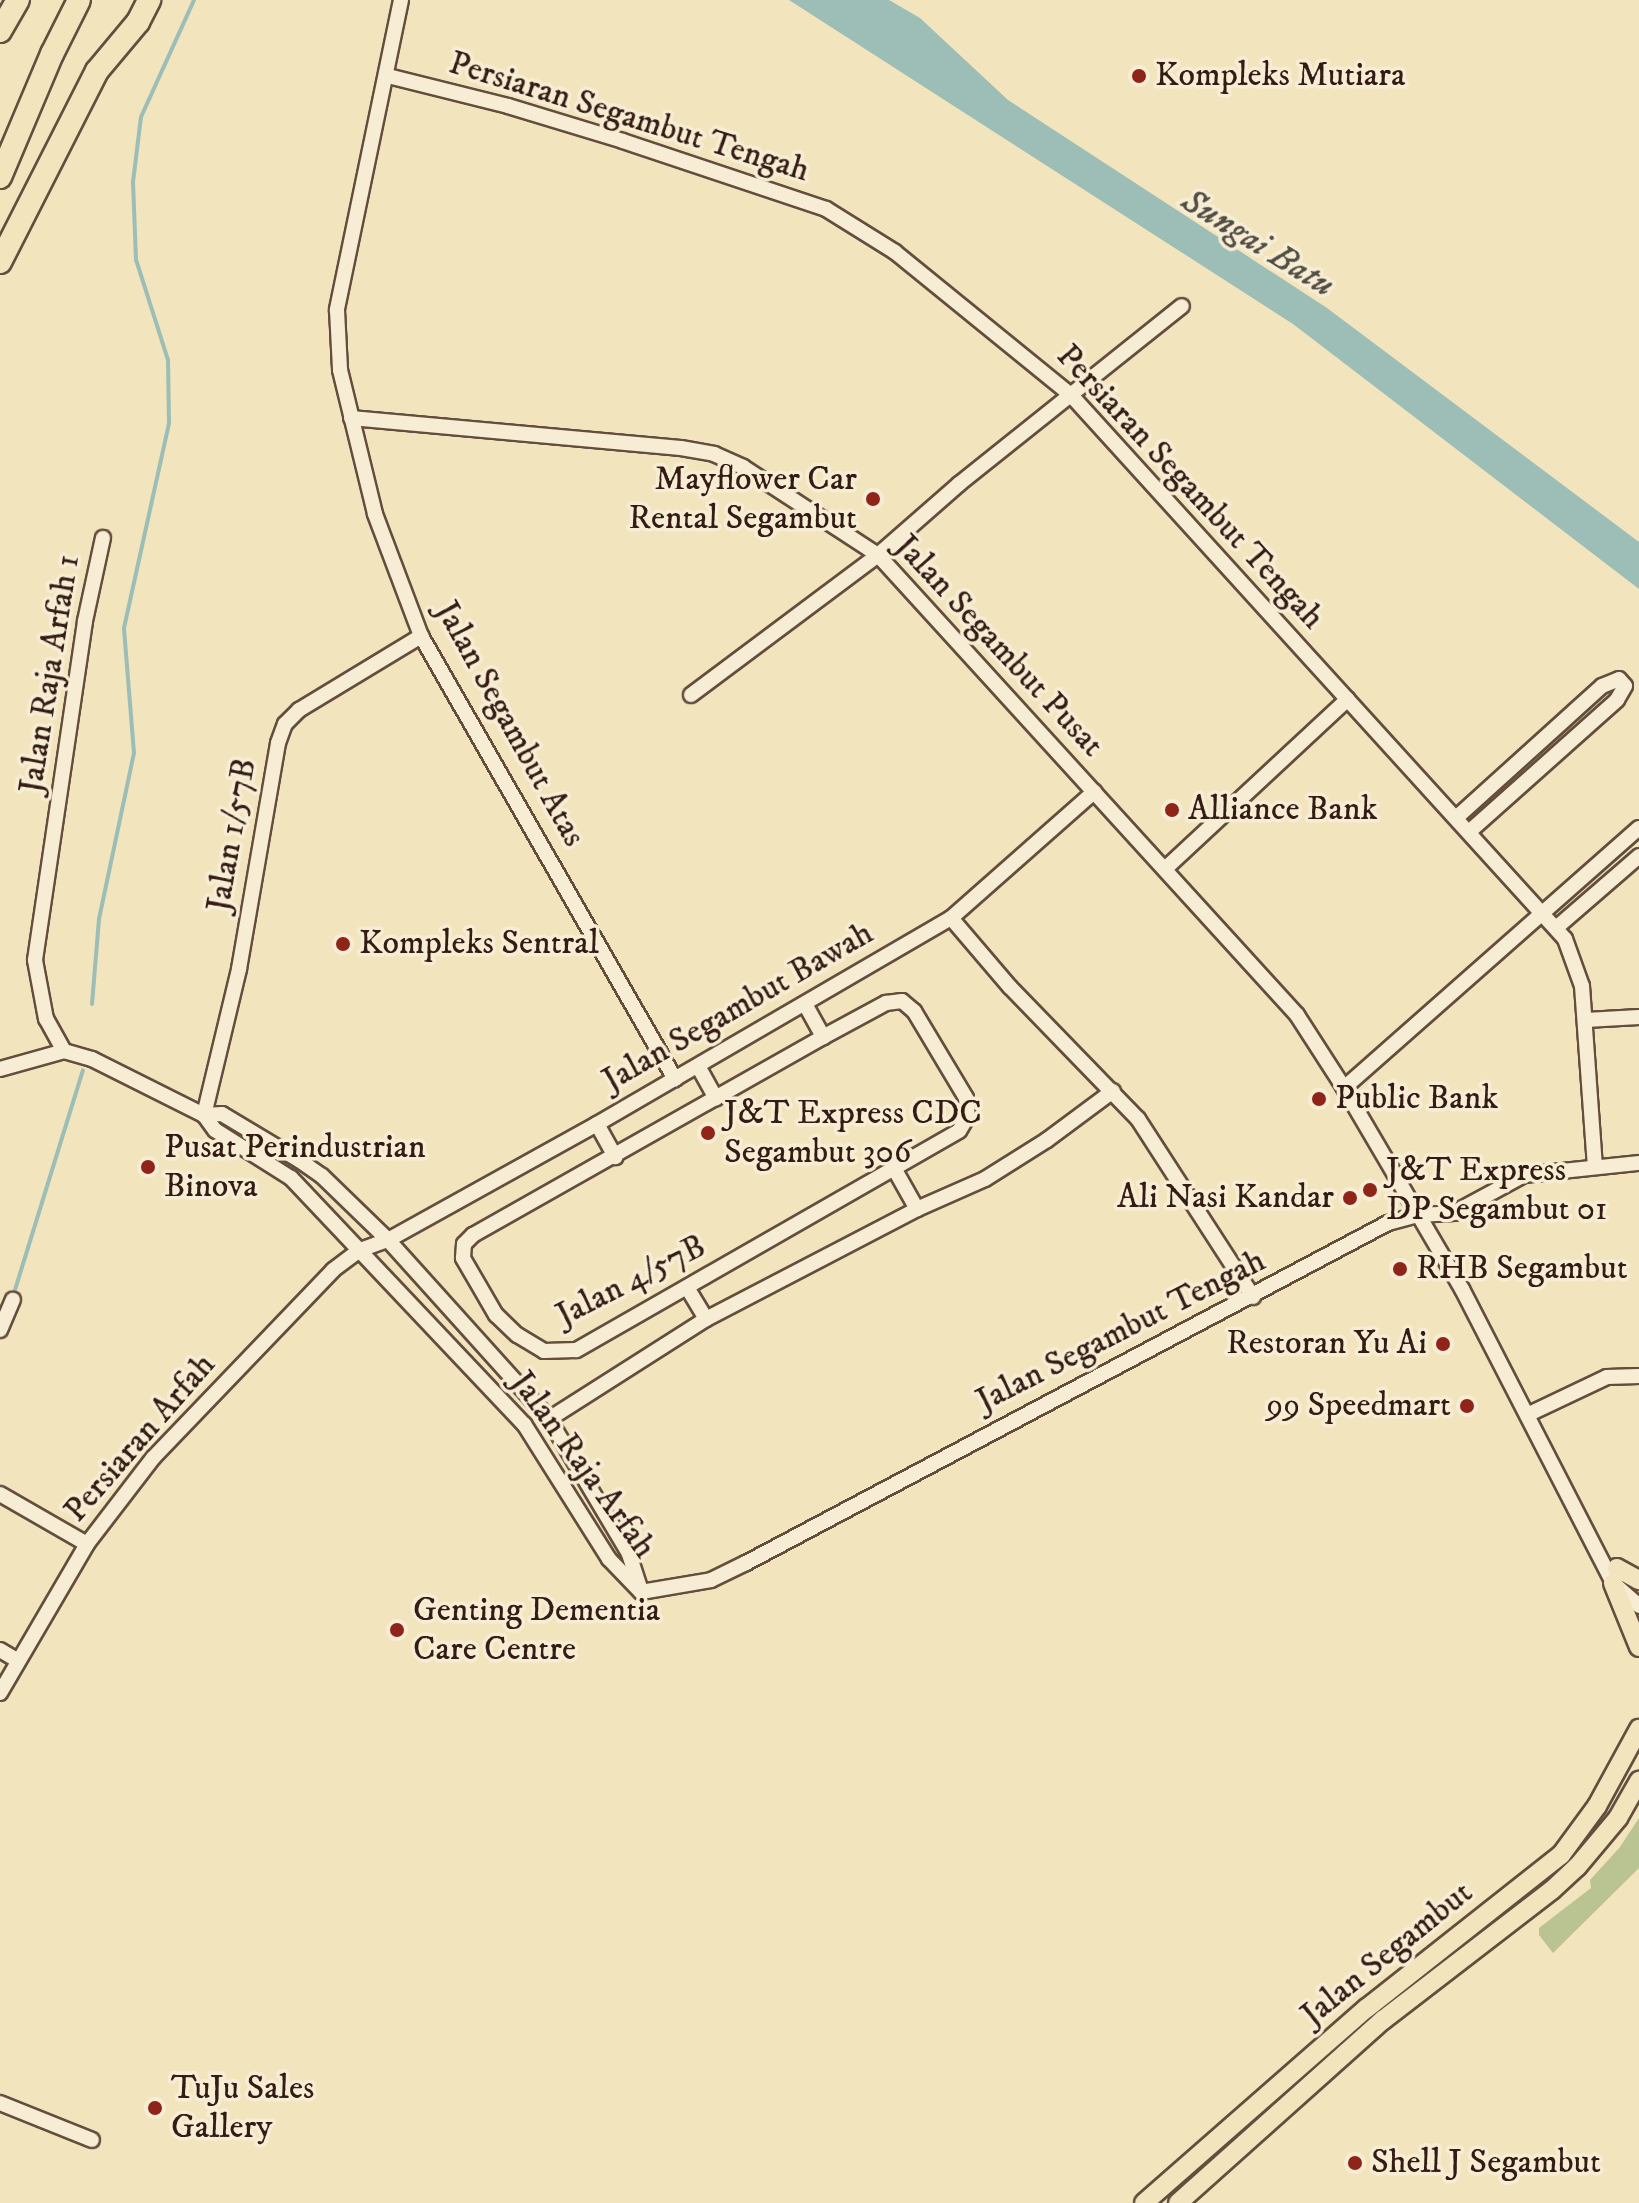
<!DOCTYPE html>
<style>
body{margin:0}
#map{position:relative;width:1639px;height:2203px;overflow:hidden;background:#f2e4bd;font-family:"IM FELL DW Pica",serif}
div>[style]{position:absolute}
[style*='--x']{left:calc(var(--x)*1px);top:calc(var(--y)*1px);width:calc(var(--w)*1px);rotate:calc(var(--a)*1deg)}
.green>*{inset:0;background:#b9c492}
.water>*{inset:0;background:#9cbeb7}
.stream>*{height:4px;margin:-2px;padding:0 2px;transform-origin:2px;border-radius:2px;background:#9cbeb7}
.roads{filter:drop-shadow(2px 0 #634e3e) drop-shadow(-2px 0 #634e3e) drop-shadow(0 2px #634e3e) drop-shadow(0 -2px #634e3e)}
.minor>*{height:14px;margin:-7px;padding:0 7px;transform-origin:7px;border-radius:7px;background:#f7edd4}
.major>*{height:18px;margin:-9px;padding:0 9px;transform-origin:9px;border-radius:9px;background:#f2e4bd}
.highway>*{height:22px;margin:-11px;padding:0 11px;transform-origin:11px;border-radius:11px;background:#f2e4bd}
.dots>*{width:22px;height:22px;translate:-50% -50%;box-sizing:border-box;border:4px solid #f7edd4;border-radius:50%}
span{translate:-50% -50%;white-space:nowrap;text-align:center;line-height:1.15;-webkit-text-stroke:7px #f7edd4;paint-order:stroke}
.poi-label{font-size:34px;color:#331c14}
.left{translate:0 -50%;text-align:left}
.right{translate:-100% -50%;text-align:right}
.street-label{font-size:34px;color:#331c14}
.water-label{font-size:36px;color:#524d45;font-style:italic}
</style>
<div id="map">
<div class="green">
<i style="clip-path:polygon(1639px 1818px,1639px 1868px,1553px 1953px,1539px 1935px,1539px 1928px,1591px 1888px,1590px 1880px,1620px 1847px)"></i>
</div>
<div class="water">
<i style="clip-path:polygon(789px 0,889px 0,920px 18px,1008px 100px,1327px 308px,1639px 542px,1639px 589px,1293px 324px)"></i>
</div>
<div class="stream">
<i style="--x:92;--y:1004;--w:85;--a:-85.3"></i>
<i style="--x:99;--y:919;--w:170;--a:-78.1"></i>
<i style="--x:134;--y:753;--w:125;--a:-94.6"></i>
<i style="--x:124;--y:628;--w:210;--a:-77.6"></i>
<i style="--x:169;--y:423;--w:63;--a:-90.9"></i>
<i style="--x:168;--y:360;--w:105;--a:-107.7"></i>
<i style="--x:136;--y:260;--w:78;--a:-92.2"></i>
<i style="--x:133;--y:182;--w:65;--a:-83"></i>
<i style="--x:141;--y:117;--w:128;--a:-65.6"></i>
<i style="--x:14;--y:1293;--w:233;--a:-72.8"></i>
</div>
<div class="roads">
<div class="minor">
<i style="--x:401;--y:0;--w:317;--a:101.7"></i>
<i style="--x:337;--y:310;--w:60;--a:87.1"></i>
<i style="--x:340;--y:370;--w:148;--a:76.3"></i>
<i style="--x:375;--y:514;--w:130;--a:69.3"></i>
<i style="--x:421;--y:636;--w:511;--a:60.17"></i>
<i style="--x:388;--y:76;--w:124;--a:14"></i>
<i style="--x:508;--y:106;--w:120;--a:16.9"></i>
<i style="--x:623;--y:141;--w:214;--a:18.5"></i>
<i style="--x:826;--y:209;--w:81;--a:31.9"></i>
<i style="--x:895;--y:252;--w:225;--a:39.1"></i>
<i style="--x:1070;--y:394;--w:736;--a:47.75"></i>
<i style="--x:1565;--y:939;--w:50;--a:70.1"></i>
<i style="--x:1582;--y:986;--w:181;--a:85.9"></i>
<i style="--x:351;--y:418;--w:331;--a:5.2"></i>
<i style="--x:681;--y:448;--w:34;--a:10"></i>
<i style="--x:714;--y:454;--w:32;--a:24"></i>
<i style="--x:743;--y:467;--w:161;--a:33.1"></i>
<i style="--x:878;--y:555;--w:622;--a:47.67"></i>
<i style="--x:1297;--y:1015;--w:87;--a:57.2"></i>
<i style="--x:1344;--y:1088;--w:233;--a:59.6"></i>
<i style="--x:1462;--y:1289;--w:331;--a:62.8"></i>
<i style="--x:1613;--y:1583;--w:35;--a:41"></i>
<i style="--x:691;--y:695;--w:234;--a:-36.8"></i>
<i style="--x:878;--y:555;--w:108;--a:-41.2"></i>
<i style="--x:959;--y:484;--w:285;--a:-38.6"></i>
<i style="--x:1456;--y:818;--w:197;--a:-42.1"></i>
<i style="--x:1602;--y:686;--w:18;--a:-22"></i>
<i style="--x:1619;--y:679;--w:9;--a:49"></i>
<i style="--x:1625;--y:686;--w:16;--a:120"></i>
<i style="--x:1617;--y:700;--w:198;--a:138.3"></i>
<i style="--x:1166;--y:868;--w:248;--a:-42.9"></i>
<i style="--x:951;--y:918;--w:91;--a:49.5"></i>
<i style="--x:1010;--y:987;--w:184;--a:45.9"></i>
<i style="--x:1138;--y:1119;--w:212;--a:57.1"></i>
<i style="--x:1556;--y:928;--w:110;--a:-40.9"></i>
<i style="--x:902;--y:1001;--w:16;--a:40"></i>
<i style="--x:914;--y:1011;--w:101;--a:59.1"></i>
<i style="--x:966;--y:1098;--w:18;--a:84"></i>
<i style="--x:968;--y:1116;--w:17;--a:121"></i>
<i style="--x:959;--y:1131;--w:441;--a:150.2"></i>
<i style="--x:576;--y:1350;--w:32;--a:178"></i>
<i style="--x:544;--y:1351;--w:31;--a:-149"></i>
<i style="--x:517;--y:1335;--w:29;--a:-136"></i>
<i style="--x:496;--y:1315;--w:66;--a:-120.1"></i>
<i style="--x:463;--y:1258;--w:14;--a:-86"></i>
<i style="--x:464;--y:1244;--w:13;--a:-45"></i>
<i style="--x:473;--y:1235;--w:402;--a:-29.5"></i>
<i style="--x:823;--y:1037;--w:72;--a:-28.4"></i>
<i style="--x:886;--y:1003;--w:16;--a:-7"></i>
<i style="--x:805;--y:1004;--w:38;--a:61"></i>
<i style="--x:1586;--y:1020;--w:53;--a:-3.2"></i>
<i style="--x:64;--y:1051;--w:37;--a:-119"></i>
<i style="--x:46;--y:1019;--w:60;--a:-100.6"></i>
<i style="--x:35;--y:960;--w:343;--a:-81.6"></i>
<i style="--x:85;--y:621;--w:85;--a:-77.8"></i>
<i style="--x:698;--y:1066;--w:37;--a:61"></i>
<i style="--x:0;--y:1069;--w:66;--a:-15.7"></i>
<i style="--x:64;--y:1051;--w:29;--a:16"></i>
<i style="--x:92;--y:1059;--w:125;--a:26.6"></i>
<i style="--x:204;--y:1115;--w:19;--a:54"></i>
<i style="--x:215;--y:1130;--w:90;--a:32.3"></i>
<i style="--x:291;--y:1178;--w:339;--a:46.6"></i>
<i style="--x:524;--y:1424;--w:160;--a:57.8"></i>
<i style="--x:609;--y:1559;--w:46;--a:45.9"></i>
<i style="--x:1344;--y:1088;--w:393;--a:-41.4"></i>
<i style="--x:204;--y:1115;--w:18;--a:-3"></i>
<i style="--x:222;--y:1114;--w:90;--a:30.9"></i>
<i style="--x:299;--y:1160;--w:28;--a:35"></i>
<i style="--x:322;--y:1176;--w:92;--a:44.1"></i>
<i style="--x:388;--y:1240;--w:241;--a:48"></i>
<i style="--x:549;--y:1419;--w:157;--a:59.3"></i>
<i style="--x:629;--y:1554;--w:36;--a:72"></i>
<i style="--x:204;--y:1115;--w:150;--a:-76.5"></i>
<i style="--x:239;--y:969;--w:229;--a:-80.2"></i>
<i style="--x:278;--y:743;--w:20;--a:-70"></i>
<i style="--x:285;--y:724;--w:20;--a:-45"></i>
<i style="--x:299;--y:710;--w:143;--a:-31.2"></i>
<i style="--x:597;--y:1124;--w:38;--a:61"></i>
<i style="--x:895;--y:1170;--w:45;--a:60.6"></i>
<i style="--x:688;--y:1289;--w:35;--a:59"></i>
<i style="--x:0;--y:1330;--w:33;--a:-67"></i>
<i style="--x:1529;--y:1414;--w:86;--a:-25.4"></i>
<i style="--x:1607;--y:1377;--w:32;--a:-2"></i>
<i style="--x:549;--y:1419;--w:186;--a:-32.5"></i>
<i style="--x:706;--y:1319;--w:238;--a:-27.5"></i>
<i style="--x:917;--y:1209;--w:74;--a:-23.8"></i>
<i style="--x:985;--y:1179;--w:73;--a:-32.2"></i>
<i style="--x:1047;--y:1140;--w:82;--a:-36.6"></i>
<i style="--x:0;--y:1494;--w:100;--a:29.9"></i>
<i style="--x:641;--y:1592;--w:71;--a:-9.7"></i>
<i style="--x:711;--y:1580;--w:39;--a:-26"></i>
<i style="--x:746;--y:1563;--w:726;--a:-27.91"></i>
<i style="--x:1388;--y:1223;--w:31;--a:-15"></i>
<i style="--x:1418;--y:1215;--w:36;--a:-3"></i>
<i style="--x:1454;--y:1213;--w:80;--a:-28.5"></i>
<i style="--x:1524;--y:1175;--w:116;--a:-6"></i>
<i style="--x:0;--y:1650;--w:21;--a:31"></i>
<i style="--x:0;--y:1693;--w:173;--a:-59.7"></i>
<i style="--x:87;--y:1544;--w:108;--a:-52.5"></i>
<i style="--x:153;--y:1458;--w:260;--a:-46.2"></i>
<i style="--x:333;--y:1270;--w:34;--a:-37"></i>
<i style="--x:360;--y:1250;--w:30;--a:-20"></i>
<i style="--x:388;--y:1240;--w:239;--a:-29"></i>
<i style="--x:597;--y:1124;--w:410;--a:-30.2"></i>
<i style="--x:951;--y:918;--w:191;--a:-41.4"></i>
<i style="--x:0;--y:2103;--w:99;--a:21.9"></i>
</div>
<div class="major">
<i style="--x:1617;--y:1568;--w:25;--a:29"></i>
<i style="--x:1613;--y:1583;--w:69;--a:67.9"></i>
<i style="--x:1144;--y:2203;--w:296;--a:-41.2"></i>
<i style="--x:1367;--y:2008;--w:247;--a:-38.3"></i>
<i style="--x:1561;--y:1855;--w:61;--a:-53.7"></i>
<i style="--x:1597;--y:1806;--w:88;--a:-61.4"></i>
<i style="--x:1178;--y:2203;--w:275;--a:-41.8"></i>
<i style="--x:1383;--y:2020;--w:213;--a:-37.6"></i>
<i style="--x:1552;--y:1890;--w:34;--a:-43"></i>
<i style="--x:1577;--y:1867;--w:64;--a:-50.1"></i>
<i style="--x:1618;--y:1818;--w:43;--a:-60.4"></i>
</div>
<div class="highway">
<i style="--x:0;--y:31;--w:36;--a:-60"></i>
<i style="--x:0;--y:177;--w:134;--a:-67.1"></i>
<i style="--x:52;--y:54;--w:60;--a:-63.4"></i>
<i style="--x:0;--y:262;--w:214;--a:-63.1"></i>
<i style="--x:97;--y:71;--w:64;--a:-50.1"></i>
<i style="--x:138;--y:22;--w:25;--a:-63"></i>
</div>
</div>
<div class="dots">
<i style="left:1139px;top:76px;background:#8f2418"></i>
<i style="left:873px;top:499px;background:#8f2418"></i>
<i style="left:1172px;top:810px;background:#8f2418"></i>
<i style="left:343px;top:944px;background:#8f2418"></i>
<i style="left:1319px;top:1099px;background:#8f2418"></i>
<i style="left:708px;top:1133px;background:#8f2418"></i>
<i style="left:148px;top:1167px;background:#8f2418"></i>
<i style="left:1370px;top:1190px;background:#8f2418"></i>
<i style="left:1350px;top:1198px;background:#8f2418"></i>
<i style="left:1400px;top:1269px;background:#8f2418"></i>
<i style="left:1443px;top:1344px;background:#8f2418"></i>
<i style="left:1467px;top:1406px;background:#8f2418"></i>
<i style="left:397px;top:1630px;background:#8f2418"></i>
<i style="left:155px;top:2108px;background:#8f2418"></i>
<i style="left:1355px;top:2163px;background:#8f2418"></i>
</div>
<div class="poi-label">
<span class="left" style="left:1155px;top:76px">Kompleks Mutiara</span>
<span class="right" style="left:857px;top:499px">Mayflower Car<br>Rental Segambut</span>
<span class="left" style="left:1188px;top:810px">Alliance Bank</span>
<span class="left" style="left:359px;top:944px">Kompleks Sentral</span>
<span class="left" style="left:1335px;top:1099px">Public Bank</span>
<span class="left" style="left:724px;top:1133px">J&amp;T Express CDC<br>Segambut 306</span>
<span class="left" style="left:164px;top:1167px">Pusat Perindustrian<br>Binova</span>
<span class="left" style="left:1386px;top:1190px">J&amp;T Express<br>DP Segambut 01</span>
<span class="right" style="left:1334px;top:1198px">Ali Nasi Kandar</span>
<span class="left" style="left:1416px;top:1269px">RHB Segambut</span>
<span class="right" style="left:1427px;top:1344px">Restoran Yu Ai</span>
<span class="right" style="left:1451px;top:1406px">99 Speedmart</span>
<span class="left" style="left:413px;top:1630px">Genting Dementia<br>Care Centre</span>
<span class="left" style="left:171px;top:2108px">TuJu Sales<br>Gallery</span>
<span class="left" style="left:1371px;top:2163px">Shell J Segambut</span>
</div>
<div class="street-label">
<span style="left:629px;top:117px;rotate:17deg">Persiaran Segambut Tengah</span>
<span style="left:1190px;top:487px;rotate:47deg">Persiaran Segambut Tengah</span>
<span style="left:999px;top:646px;rotate:47deg">Jalan Segambut Pusat</span>
<span style="left:50px;top:674px;rotate:-81deg">Jalan Raja Arfah 1</span>
<span style="left:510px;top:724px;rotate:61deg">Jalan Segambut Atas</span>
<span style="left:232px;top:835px;rotate:-80deg">Jalan 1/57B</span>
<span style="left:738px;top:1007px;rotate:-30deg">Jalan Segambut Bawah</span>
<span style="left:631px;top:1281px;rotate:-27deg">Jalan 4/57B</span>
<span style="left:1121px;top:1331px;rotate:-27deg">Jalan Segambut Tengah</span>
<span style="left:140px;top:1438px;rotate:-49deg">Persiaran Arfah</span>
<span style="left:583px;top:1465px;rotate:54deg">Jalan Raja Arfah</span>
<span style="left:1387px;top:1954px;rotate:-39deg">Jalan Segambut</span>
</div>
<div class="water-label">
<span style="left:1258px;top:243px;rotate:32deg">Sungai Batu</span>
</div>
</div>
